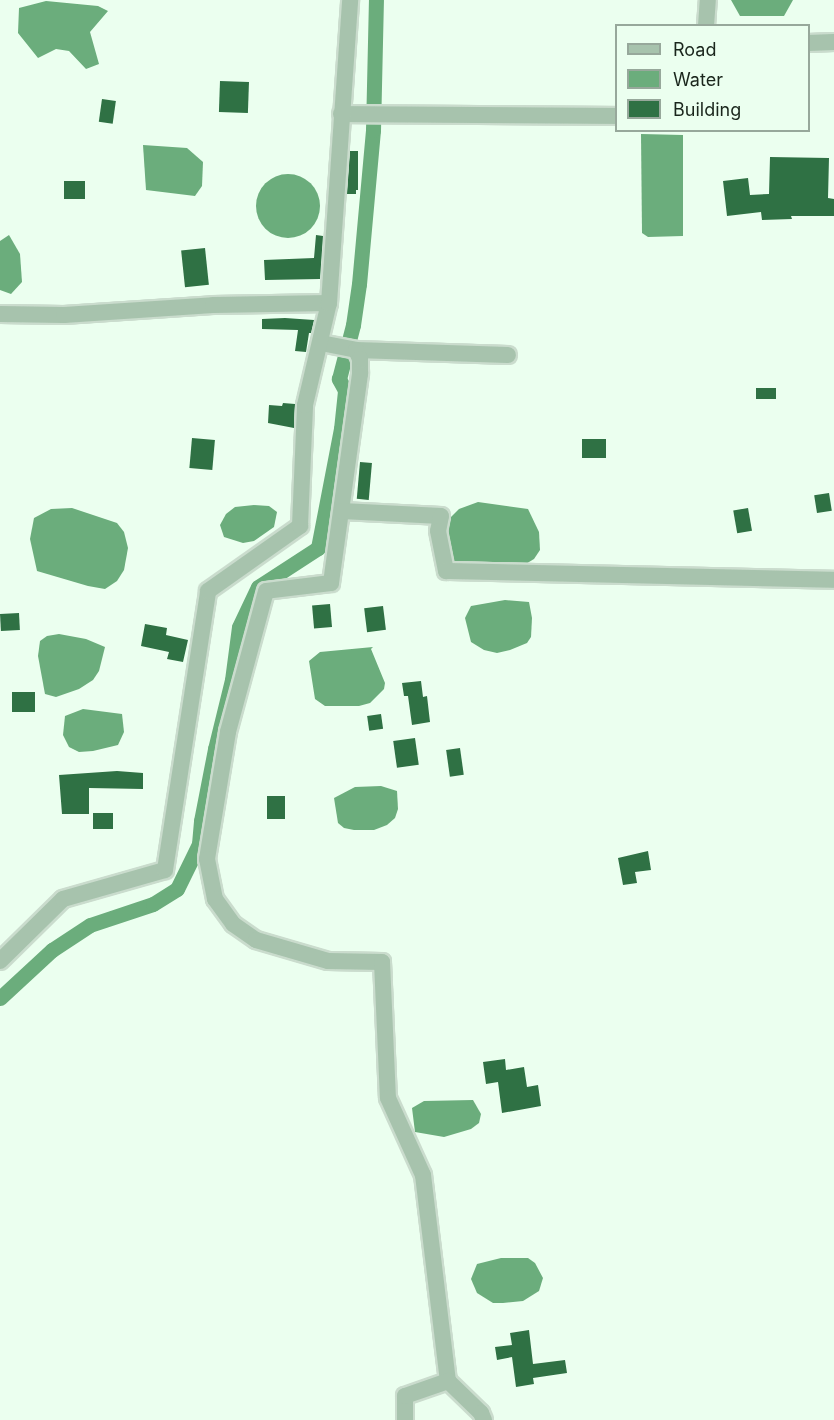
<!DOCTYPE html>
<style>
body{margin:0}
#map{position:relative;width:834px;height:1420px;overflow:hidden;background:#ebffef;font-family:Inter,sans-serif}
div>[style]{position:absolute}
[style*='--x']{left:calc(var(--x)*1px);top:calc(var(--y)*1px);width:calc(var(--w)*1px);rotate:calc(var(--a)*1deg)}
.water>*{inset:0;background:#6bad7c}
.round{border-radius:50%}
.canal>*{height:15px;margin:-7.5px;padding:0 7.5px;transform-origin:7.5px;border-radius:7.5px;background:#6bad7c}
.building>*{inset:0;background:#2f7144;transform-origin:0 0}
.roads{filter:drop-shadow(2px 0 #cadccd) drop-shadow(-2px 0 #cadccd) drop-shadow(0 2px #cadccd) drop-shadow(0 -2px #cadccd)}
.minor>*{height:16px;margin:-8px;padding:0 8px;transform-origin:8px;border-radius:8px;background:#a7c3ad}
span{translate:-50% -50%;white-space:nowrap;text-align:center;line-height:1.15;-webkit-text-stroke:6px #ebffef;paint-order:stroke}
.legend{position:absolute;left:615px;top:24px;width:195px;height:108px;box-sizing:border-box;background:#ebffef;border:2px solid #97a89b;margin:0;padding:8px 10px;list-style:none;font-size:18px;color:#1a261c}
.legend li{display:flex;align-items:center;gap:12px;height:30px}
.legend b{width:30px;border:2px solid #97a89b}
</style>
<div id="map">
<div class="water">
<i style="clip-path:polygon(731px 0,793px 0,784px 16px,740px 16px)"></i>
<i style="clip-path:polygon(46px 1px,98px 6px,108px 11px,90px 32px,99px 64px,86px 69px,69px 51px,56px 49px,38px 58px,18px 33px,19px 8px)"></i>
<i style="clip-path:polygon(641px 134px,683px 135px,683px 236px,648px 237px,642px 233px)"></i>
<i style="clip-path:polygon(143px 145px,187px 148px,203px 162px,202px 186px,195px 196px,146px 190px)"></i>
<i class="round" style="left:256px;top:174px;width:64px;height:64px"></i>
<i style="clip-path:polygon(9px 235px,20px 254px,22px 282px,11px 294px,0 290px,0 241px)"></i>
<i style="clip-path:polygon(478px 502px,528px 509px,539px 532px,540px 550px,534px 559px,524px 565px,487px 566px,455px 563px,448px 555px,445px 530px,449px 519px,459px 509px)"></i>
<i style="clip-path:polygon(254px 505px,269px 506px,277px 512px,274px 527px,254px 541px,243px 543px,224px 537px,220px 525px,226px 514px,235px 507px)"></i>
<i style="clip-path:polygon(72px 508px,117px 523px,124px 532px,128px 548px,124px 570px,117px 581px,105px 589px,88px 586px,37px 571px,30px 539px,34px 518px,51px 509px)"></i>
<i style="clip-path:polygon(505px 600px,529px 602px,532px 618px,531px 637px,527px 643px,510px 650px,497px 653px,484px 650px,471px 642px,465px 618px,471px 606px)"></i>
<i style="clip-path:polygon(59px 634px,86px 639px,105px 647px,99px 671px,93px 680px,79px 689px,56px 697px,45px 694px,38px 656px,40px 641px,47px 636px)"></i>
<i style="clip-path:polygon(373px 647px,371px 649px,385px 683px,384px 689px,370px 703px,359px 706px,325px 706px,315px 699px,309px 661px,320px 652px)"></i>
<i style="clip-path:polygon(83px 709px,122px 714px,124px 732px,118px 745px,93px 751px,79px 752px,69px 747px,63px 735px,65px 716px)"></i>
<i style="clip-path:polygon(381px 786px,397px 791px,398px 809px,395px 818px,387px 825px,374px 830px,354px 830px,344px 828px,338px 823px,334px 798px,355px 787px)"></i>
<i style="clip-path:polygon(473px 1100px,481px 1114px,479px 1123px,471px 1129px,444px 1137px,415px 1132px,412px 1108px,424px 1101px)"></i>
<i style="clip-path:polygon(501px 1258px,528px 1258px,535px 1263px,543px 1278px,539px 1291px,523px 1301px,503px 1303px,493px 1303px,477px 1293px,471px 1279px,477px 1264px)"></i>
</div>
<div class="canal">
<i style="--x:0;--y:998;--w:71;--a:-42.7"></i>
<i style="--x:52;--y:950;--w:45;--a:-33.3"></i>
<i style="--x:90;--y:925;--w:66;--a:-18.4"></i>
<i style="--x:153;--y:904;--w:28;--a:-32"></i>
<i style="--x:177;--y:889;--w:50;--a:-63.9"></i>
<i style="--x:199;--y:844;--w:23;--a:-85"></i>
<i style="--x:201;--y:821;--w:73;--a:-79"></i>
<i style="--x:215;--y:749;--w:71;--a:-76.2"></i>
<i style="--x:232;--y:680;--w:53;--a:-82.5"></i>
<i style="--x:239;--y:627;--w:44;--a:-64.6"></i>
<i style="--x:258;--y:587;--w:72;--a:-33"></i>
<i style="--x:318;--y:548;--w:121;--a:-79.1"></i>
<i style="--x:341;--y:429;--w:39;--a:-84"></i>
<i style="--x:345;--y:390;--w:13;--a:-119"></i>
<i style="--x:339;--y:379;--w:56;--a:-75.5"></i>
<i style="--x:353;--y:325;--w:41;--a:-81.7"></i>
<i style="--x:359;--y:284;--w:155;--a:-84.8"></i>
<i style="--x:373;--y:130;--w:130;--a:-88.7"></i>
</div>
<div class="building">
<i style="left:220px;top:81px;width:29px;height:31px;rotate:2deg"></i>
<i style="left:102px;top:99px;width:14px;height:23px;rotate:8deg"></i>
<i style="clip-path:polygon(350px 151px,358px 151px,358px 190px,356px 190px,356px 194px,347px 194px)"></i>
<i style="clip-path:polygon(770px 157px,829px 158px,828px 198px,834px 199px,834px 216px,791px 216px,792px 219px,762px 220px,761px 212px,727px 216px,723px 181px,748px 178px,750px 195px,769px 194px)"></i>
<i style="left:85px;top:181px;width:18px;height:21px;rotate:90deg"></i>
<i style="clip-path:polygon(316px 235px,323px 236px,320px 279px,265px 280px,264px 260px,314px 258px)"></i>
<i style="left:205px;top:248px;width:37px;height:24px;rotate:84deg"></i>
<i style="clip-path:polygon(285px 318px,314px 320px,311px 333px,309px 333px,306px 352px,295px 351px,298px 330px,262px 329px,262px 319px)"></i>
<i style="left:756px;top:388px;width:20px;height:11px"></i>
<i style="clip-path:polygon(283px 403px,295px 404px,294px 428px,268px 423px,269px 405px,282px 406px)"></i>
<i style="left:192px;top:438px;width:23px;height:30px;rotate:5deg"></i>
<i style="left:582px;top:439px;width:24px;height:19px"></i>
<i style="left:360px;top:462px;width:12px;height:37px;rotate:5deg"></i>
<i style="left:829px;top:493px;width:18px;height:15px;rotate:81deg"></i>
<i style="left:748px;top:508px;width:23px;height:15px;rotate:80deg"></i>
<i style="left:330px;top:604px;width:23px;height:18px;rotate:85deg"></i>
<i style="left:383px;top:606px;width:24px;height:19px;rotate:83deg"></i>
<i style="left:19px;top:613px;width:17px;height:19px;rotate:87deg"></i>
<i style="clip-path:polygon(145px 624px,167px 628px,166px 635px,188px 640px,183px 662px,167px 659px,169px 652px,141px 646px)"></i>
<i style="clip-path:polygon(421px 681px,423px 697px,427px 696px,430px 722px,412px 725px,408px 696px,404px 696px,402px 683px)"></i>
<i style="left:12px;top:692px;width:23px;height:20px"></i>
<i style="left:381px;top:714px;width:15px;height:14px;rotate:82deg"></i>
<i style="left:415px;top:738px;width:27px;height:22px;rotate:82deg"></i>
<i style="left:460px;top:748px;width:27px;height:14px;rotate:82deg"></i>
<i style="clip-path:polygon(117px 771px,143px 773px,143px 789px,89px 788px,89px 814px,62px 814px,59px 775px)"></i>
<i style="left:267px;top:796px;width:18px;height:23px"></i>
<i style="left:93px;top:813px;width:20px;height:16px"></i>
<i style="clip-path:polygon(648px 851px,651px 870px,635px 872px,637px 883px,623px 885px,618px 858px)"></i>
<i style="clip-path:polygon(505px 1059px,506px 1070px,524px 1067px,527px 1087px,538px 1085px,541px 1106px,502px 1113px,498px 1082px,486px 1084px,483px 1062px)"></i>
<i style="clip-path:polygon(529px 1330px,533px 1364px,565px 1360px,567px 1373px,533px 1378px,534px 1384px,516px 1387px,512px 1357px,497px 1360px,495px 1347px,512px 1345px,510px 1333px)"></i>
</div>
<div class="roads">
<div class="minor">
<i style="--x:706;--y:26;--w:26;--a:-86"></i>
<i style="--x:808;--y:43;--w:26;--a:-2"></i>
<i style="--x:341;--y:114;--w:275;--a:0.4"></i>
<i style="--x:0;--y:314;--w:64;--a:0.9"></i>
<i style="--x:64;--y:315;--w:149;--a:-3.8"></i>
<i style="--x:213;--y:305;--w:116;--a:-1"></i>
<i style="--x:321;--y:343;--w:36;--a:11"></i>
<i style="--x:356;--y:350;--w:152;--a:1.9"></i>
<i style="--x:356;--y:350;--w:10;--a:66"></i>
<i style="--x:360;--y:359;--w:15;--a:90"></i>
<i style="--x:360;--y:374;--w:211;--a:97.9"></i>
<i style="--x:331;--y:583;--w:65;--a:173"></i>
<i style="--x:266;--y:591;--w:146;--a:105.1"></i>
<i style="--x:228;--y:732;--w:129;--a:99.4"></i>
<i style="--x:207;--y:859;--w:41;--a:78.7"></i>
<i style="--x:215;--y:899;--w:31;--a:54"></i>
<i style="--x:233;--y:924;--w:28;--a:35"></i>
<i style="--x:256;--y:940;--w:75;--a:16.3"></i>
<i style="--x:328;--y:961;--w:54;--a:1.1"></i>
<i style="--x:382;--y:962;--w:136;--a:87.5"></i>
<i style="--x:388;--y:1098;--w:85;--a:65.6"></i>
<i style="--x:423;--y:1175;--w:208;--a:83.1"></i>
<i style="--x:448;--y:1381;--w:46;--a:44.1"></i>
<i style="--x:481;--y:1413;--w:8;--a:67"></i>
<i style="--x:342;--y:511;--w:99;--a:2.9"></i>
<i style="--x:441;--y:516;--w:15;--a:101"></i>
<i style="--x:438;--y:531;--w:41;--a:78.7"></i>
<i style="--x:446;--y:571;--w:388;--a:1.3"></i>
<i style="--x:0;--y:961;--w:88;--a:-44.5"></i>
<i style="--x:63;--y:899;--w:106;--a:-15.9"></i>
<i style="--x:165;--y:870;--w:282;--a:-81.2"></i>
<i style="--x:208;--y:591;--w:113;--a:-35.2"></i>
<i style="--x:300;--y:526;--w:121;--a:-87.6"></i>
<i style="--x:305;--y:405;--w:105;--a:-76.8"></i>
<i style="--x:329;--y:303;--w:304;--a:-86"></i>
<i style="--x:405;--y:1420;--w:24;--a:-90"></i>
<i style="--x:405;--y:1396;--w:46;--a:-19.2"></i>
</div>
</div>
<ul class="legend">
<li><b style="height:8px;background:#a7c3ad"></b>Road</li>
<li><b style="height:16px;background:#6bad7c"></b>Water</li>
<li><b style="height:16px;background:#2f7144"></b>Building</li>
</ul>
</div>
